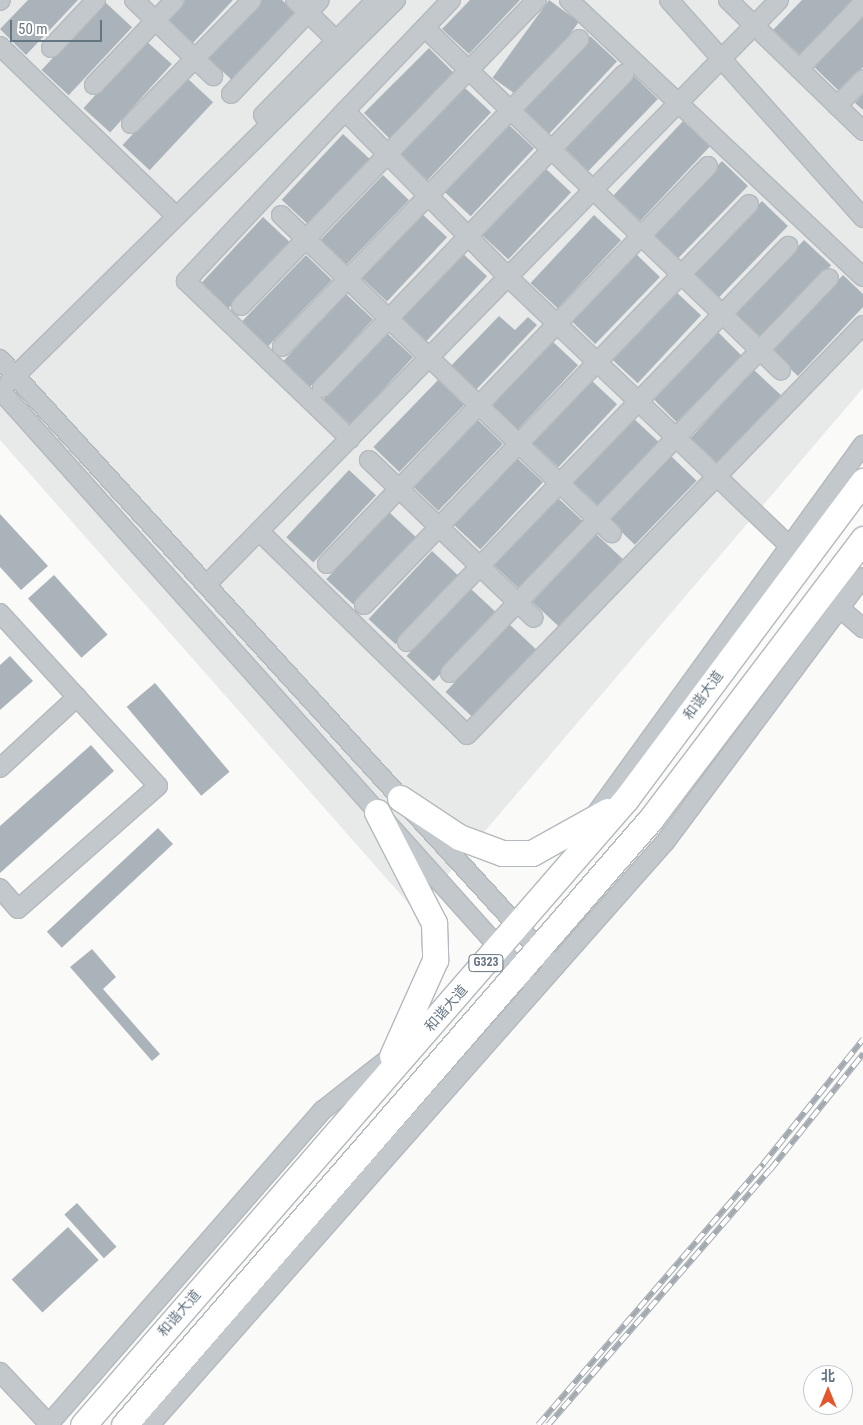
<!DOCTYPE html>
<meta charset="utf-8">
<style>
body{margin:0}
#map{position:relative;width:863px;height:1425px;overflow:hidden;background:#fafaf8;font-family:"Roboto Condensed","Noto Sans SC",sans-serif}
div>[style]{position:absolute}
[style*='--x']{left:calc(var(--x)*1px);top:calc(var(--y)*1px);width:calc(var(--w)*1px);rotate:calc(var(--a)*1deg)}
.built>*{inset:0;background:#e8e9e9}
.building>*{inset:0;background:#aab3b9;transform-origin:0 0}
.roads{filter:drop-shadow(1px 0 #b4b9bd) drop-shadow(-1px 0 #b4b9bd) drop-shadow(0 1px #b4b9bd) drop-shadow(0 -1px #b4b9bd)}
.minor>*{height:18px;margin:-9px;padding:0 9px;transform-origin:9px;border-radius:9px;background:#c3c8cc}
.highway>*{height:25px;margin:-12.5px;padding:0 12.5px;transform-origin:12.5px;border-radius:12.5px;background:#fff}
.rail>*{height:5.5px;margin-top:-2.75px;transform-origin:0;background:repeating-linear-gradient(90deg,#fff 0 11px,#a2aab0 0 22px);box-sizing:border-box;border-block:1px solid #a2aab0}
span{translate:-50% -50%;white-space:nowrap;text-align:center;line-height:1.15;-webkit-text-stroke:5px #fff;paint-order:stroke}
.shield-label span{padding:1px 4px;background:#fff;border:1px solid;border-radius:4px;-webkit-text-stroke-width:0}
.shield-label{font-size:12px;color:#657683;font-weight:700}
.street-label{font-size:14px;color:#657683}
.north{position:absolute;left:803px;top:1365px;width:50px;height:50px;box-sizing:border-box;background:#fff;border:1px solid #c1c8cd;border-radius:50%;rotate:0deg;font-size:14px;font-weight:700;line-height:20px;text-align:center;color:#657683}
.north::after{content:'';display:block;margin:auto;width:18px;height:22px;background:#e4572e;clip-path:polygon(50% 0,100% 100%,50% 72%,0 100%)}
.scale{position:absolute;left:10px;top:20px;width:92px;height:22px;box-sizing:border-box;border:2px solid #657683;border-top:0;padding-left:6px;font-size:15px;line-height:18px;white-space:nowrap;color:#657683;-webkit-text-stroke:4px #fff;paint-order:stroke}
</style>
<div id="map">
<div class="built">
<i style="clip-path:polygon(0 0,863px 0,863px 388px,416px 912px,0 440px)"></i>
</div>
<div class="building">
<i style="clip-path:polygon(28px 0,78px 0,26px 55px,0 29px)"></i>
<i style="clip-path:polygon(182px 0,233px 0,192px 44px,165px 18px)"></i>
<i style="clip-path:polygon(262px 0,282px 0,298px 15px,234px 82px,207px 57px)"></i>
<i style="clip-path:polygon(470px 0,520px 0,469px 54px,442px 29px)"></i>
<i style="left:549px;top:0;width:37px;height:96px;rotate:36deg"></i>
<i style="clip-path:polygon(802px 0,852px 0,800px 55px,773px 30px)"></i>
<i style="left:105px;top:2px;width:37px;height:93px;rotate:43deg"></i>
<i style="clip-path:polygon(863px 14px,863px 67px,840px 92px,813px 66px)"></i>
<i style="left:590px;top:36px;width:37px;height:100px;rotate:43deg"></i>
<i style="left:145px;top:40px;width:36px;height:92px;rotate:42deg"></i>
<i style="left:429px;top:48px;width:37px;height:92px;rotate:45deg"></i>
<i style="left:632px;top:74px;width:36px;height:100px;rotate:44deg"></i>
<i style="left:186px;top:77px;width:37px;height:93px;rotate:43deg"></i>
<i style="left:464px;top:87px;width:37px;height:93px;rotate:43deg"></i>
<i style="clip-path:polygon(863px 94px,863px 110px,855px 103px)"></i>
<i style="left:683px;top:121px;width:37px;height:102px;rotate:43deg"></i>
<i style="left:507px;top:123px;width:37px;height:93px;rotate:43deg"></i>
<i style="left:343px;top:134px;width:37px;height:90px;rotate:43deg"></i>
<i style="left:722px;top:161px;width:36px;height:101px;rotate:44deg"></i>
<i style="left:544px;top:167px;width:37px;height:92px;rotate:43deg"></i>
<i style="left:383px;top:175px;width:36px;height:91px;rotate:44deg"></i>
<i style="left:762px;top:201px;width:36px;height:99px;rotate:44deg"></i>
<i style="left:420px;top:212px;width:37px;height:88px;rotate:43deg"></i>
<i style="left:594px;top:215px;width:37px;height:93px;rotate:43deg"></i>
<i style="left:263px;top:217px;width:37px;height:93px;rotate:43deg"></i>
<i style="left:804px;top:240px;width:37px;height:103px;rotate:43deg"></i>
<i style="left:460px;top:251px;width:37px;height:90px;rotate:43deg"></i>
<i style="left:634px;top:252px;width:36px;height:93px;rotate:44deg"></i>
<i style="left:306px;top:255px;width:36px;height:93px;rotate:44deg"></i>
<i style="clip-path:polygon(843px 275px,863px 294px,863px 307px,798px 376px,771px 351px)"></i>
<i style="left:674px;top:290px;width:37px;height:93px;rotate:43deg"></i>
<i style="left:346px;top:294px;width:37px;height:93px;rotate:43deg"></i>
<i style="clip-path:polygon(499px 316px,515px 330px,528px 317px,537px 325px,474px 392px,449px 368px)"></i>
<i style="left:716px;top:330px;width:37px;height:93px;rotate:45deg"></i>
<i style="left:386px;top:332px;width:37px;height:92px;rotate:43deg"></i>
<i style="left:551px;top:340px;width:37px;height:89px;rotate:43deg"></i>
<i style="left:754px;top:370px;width:37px;height:93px;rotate:43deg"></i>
<i style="left:590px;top:379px;width:37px;height:86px;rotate:43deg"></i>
<i style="left:438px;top:380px;width:36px;height:93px;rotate:44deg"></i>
<i style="left:632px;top:417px;width:37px;height:88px;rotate:43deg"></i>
<i style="left:477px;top:419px;width:36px;height:93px;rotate:44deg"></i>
<i style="left:670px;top:455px;width:37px;height:89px;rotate:44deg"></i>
<i style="left:516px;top:457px;width:37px;height:92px;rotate:43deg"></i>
<i style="left:349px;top:470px;width:37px;height:92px;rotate:43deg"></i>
<i style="left:557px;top:497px;width:37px;height:93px;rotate:43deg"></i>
<i style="left:389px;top:512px;width:37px;height:92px;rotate:43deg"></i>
<i style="clip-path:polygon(0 514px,48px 566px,21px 590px,0 567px)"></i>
<i style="left:596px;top:534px;width:37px;height:93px;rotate:43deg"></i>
<i style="left:432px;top:551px;width:37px;height:93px;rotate:43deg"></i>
<i style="left:54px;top:575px;width:80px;height:35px;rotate:48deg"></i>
<i style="left:470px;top:588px;width:37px;height:93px;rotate:43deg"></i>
<i style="left:509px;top:624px;width:37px;height:93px;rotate:43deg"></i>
<i style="clip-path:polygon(10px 656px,33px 681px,0 710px,0 665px)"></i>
<i style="left:155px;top:683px;width:116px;height:37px;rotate:50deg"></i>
<i style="clip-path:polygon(91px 745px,114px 771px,0 873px,0 826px)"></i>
<i style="left:158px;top:828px;width:22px;height:152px;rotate:47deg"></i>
<i style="clip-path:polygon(92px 949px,116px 977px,103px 989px,160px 1054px,152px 1061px,70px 967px)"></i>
<i style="left:77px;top:1203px;width:59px;height:17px;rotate:48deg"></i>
<i style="left:68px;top:1227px;width:45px;height:77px;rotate:47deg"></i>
</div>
<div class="roads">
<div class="minor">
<i style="--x:134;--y:0;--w:110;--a:43.9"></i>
<i style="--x:295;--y:0;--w:59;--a:44.3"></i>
<i style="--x:451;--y:0;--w:153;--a:133.7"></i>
<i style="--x:345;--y:111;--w:234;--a:45.5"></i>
<i style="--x:509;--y:278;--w:388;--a:43.7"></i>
<i style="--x:569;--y:0;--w:404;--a:43.3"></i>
<i style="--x:669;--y:0;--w:292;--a:48.3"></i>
<i style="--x:728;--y:0;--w:188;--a:44.1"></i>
<i style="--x:0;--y:1;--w:1;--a:-45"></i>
<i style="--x:425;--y:28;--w:494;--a:43.9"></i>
<i style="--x:0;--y:46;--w:235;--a:44"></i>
<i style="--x:51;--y:48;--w:66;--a:-46.8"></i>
<i style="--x:799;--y:69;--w:92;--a:-45.9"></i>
<i style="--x:94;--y:85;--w:117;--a:-46.4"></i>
<i style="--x:231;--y:94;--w:129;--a:-46.6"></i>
<i style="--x:837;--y:106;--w:37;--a:-46"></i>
<i style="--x:345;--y:111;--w:233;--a:133.1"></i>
<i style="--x:186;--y:281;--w:228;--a:43.9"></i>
<i style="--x:263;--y:115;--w:161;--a:-45.5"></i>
<i style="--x:131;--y:124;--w:173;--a:-45.7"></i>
<i style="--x:281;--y:215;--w:459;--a:43.9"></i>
<i style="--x:241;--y:306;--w:426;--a:-46"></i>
<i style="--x:282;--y:347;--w:428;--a:-46"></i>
<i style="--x:0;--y:359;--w:823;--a:47.61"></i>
<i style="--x:9;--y:382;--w:544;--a:-44.63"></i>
<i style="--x:322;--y:388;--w:436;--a:-46.1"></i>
<i style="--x:0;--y:390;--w:789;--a:48.19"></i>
<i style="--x:369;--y:460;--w:228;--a:43.8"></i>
<i style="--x:259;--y:531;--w:291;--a:44.4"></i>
<i style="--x:467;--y:735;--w:570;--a:-46"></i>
<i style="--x:327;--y:564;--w:551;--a:-46.25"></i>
<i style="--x:207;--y:584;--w:817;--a:-45.59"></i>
<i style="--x:364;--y:605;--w:556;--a:-46.17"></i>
<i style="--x:842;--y:610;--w:28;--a:41"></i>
<i style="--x:0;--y:613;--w:234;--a:47.6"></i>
<i style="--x:158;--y:786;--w:186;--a:138.7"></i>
<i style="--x:18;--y:909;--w:28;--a:-131"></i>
<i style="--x:407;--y:642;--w:550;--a:-46.11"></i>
<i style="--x:450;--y:673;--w:547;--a:-46.18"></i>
<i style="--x:0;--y:768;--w:105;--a:-42.7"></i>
<i style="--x:592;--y:819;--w:462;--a:-54.1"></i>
<i style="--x:0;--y:1372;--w:71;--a:46.7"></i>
<i style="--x:48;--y:1425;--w:418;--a:-48.9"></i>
<i style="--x:323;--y:1110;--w:89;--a:-38.2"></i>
<i style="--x:150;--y:1425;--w:779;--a:-48.54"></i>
<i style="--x:666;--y:841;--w:329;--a:-53.3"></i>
</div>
<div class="highway">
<i style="--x:400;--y:798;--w:71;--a:33.5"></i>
<i style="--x:459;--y:837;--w:46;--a:20.4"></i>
<i style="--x:502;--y:853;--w:30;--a:0"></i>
<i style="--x:532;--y:853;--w:86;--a:-29.2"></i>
<i style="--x:377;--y:812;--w:125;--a:62.8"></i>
<i style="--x:434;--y:923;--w:37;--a:88"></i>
<i style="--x:435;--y:960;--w:105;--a:114.1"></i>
<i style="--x:83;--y:1425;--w:829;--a:-49.06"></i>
<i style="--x:626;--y:799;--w:397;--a:-53.3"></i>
<i style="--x:124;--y:1425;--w:802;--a:-49"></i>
<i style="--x:650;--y:820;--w:353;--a:-52.8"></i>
</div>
</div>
<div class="rail">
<i style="--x:538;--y:1425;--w:345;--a:-49.2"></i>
<i style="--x:763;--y:1164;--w:160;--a:-51.3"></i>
<i style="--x:548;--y:1425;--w:338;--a:-49"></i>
<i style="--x:770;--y:1170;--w:149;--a:-51.3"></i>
</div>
<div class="shield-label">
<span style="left:486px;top:963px">G323</span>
</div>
<div class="street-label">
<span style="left:703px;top:695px;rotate:-54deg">和谐大道</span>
<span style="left:446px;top:1008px;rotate:-49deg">和谐大道</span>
<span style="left:179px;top:1313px;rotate:-49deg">和谐大道</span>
</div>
<div class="north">北</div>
<div class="scale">50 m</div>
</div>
